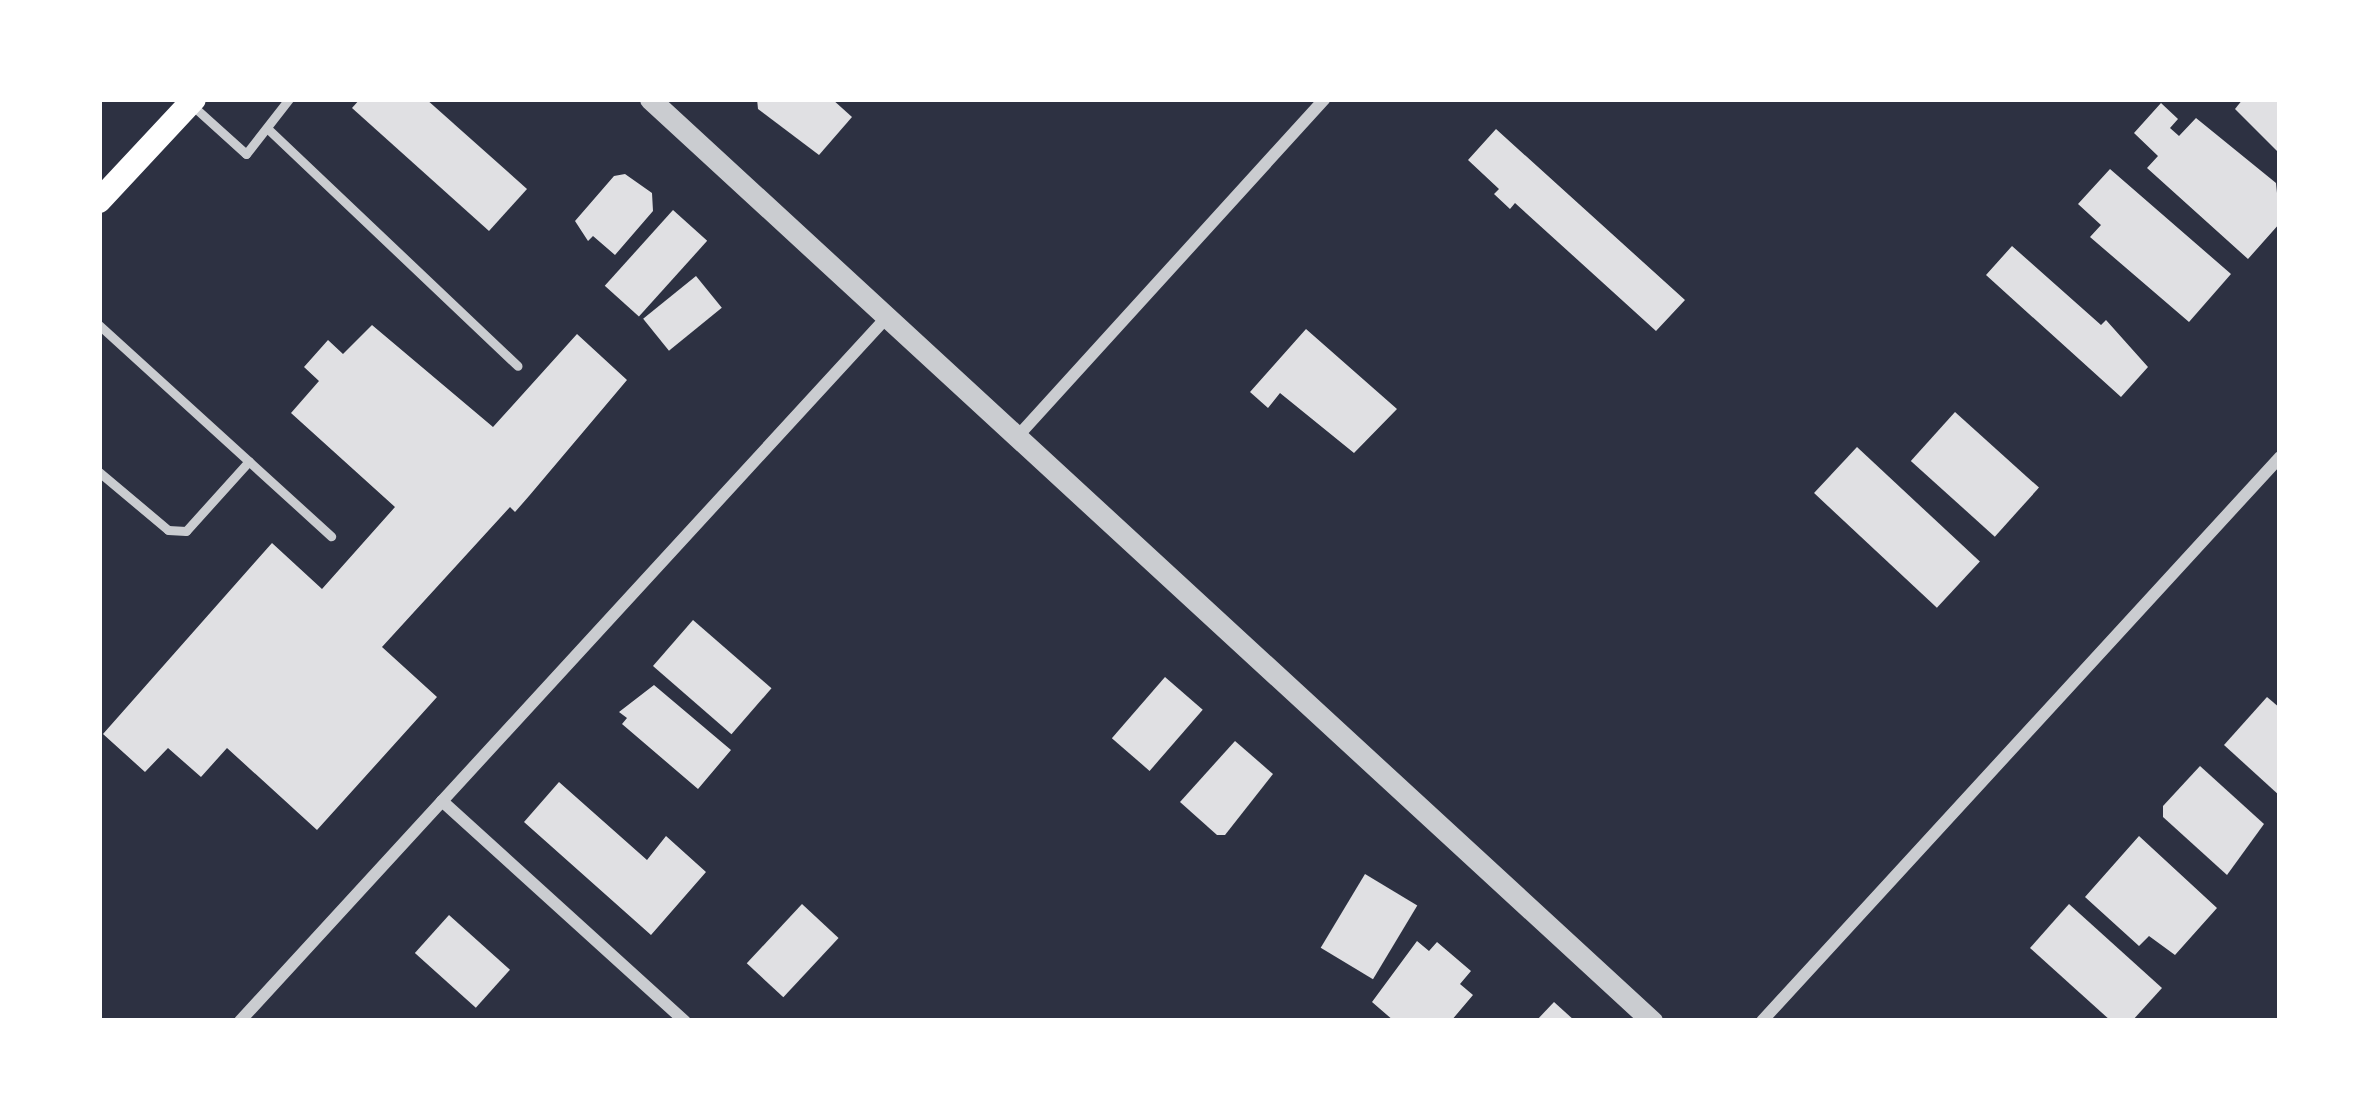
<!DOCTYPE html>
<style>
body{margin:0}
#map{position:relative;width:2379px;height:1120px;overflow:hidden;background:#2d3142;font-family:Inter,sans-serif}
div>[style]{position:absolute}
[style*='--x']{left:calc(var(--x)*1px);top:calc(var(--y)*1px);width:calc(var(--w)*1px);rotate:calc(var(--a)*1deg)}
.building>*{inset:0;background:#e0e0e3;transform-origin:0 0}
.service>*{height:9px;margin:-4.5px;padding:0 4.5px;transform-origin:4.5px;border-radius:4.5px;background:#caccd0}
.minor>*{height:12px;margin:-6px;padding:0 6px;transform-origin:6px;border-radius:6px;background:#caccd0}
.tertiary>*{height:21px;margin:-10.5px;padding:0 10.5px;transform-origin:10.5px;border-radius:10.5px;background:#caccd0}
.secondary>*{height:24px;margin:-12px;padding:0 12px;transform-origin:12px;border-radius:12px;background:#fff}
span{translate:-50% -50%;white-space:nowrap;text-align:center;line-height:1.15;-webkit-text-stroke:9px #fff;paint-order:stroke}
.frame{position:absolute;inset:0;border:102px solid #fff;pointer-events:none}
</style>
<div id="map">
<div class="building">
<i style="clip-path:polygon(360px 99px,426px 99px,527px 189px,489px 231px,352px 108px)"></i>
<i style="clip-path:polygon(757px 99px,832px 99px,852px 117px,819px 155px,758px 109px)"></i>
<i style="clip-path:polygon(2243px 99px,2280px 99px,2280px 154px,2235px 109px)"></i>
<i style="clip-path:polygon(2161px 103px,2178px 119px,2170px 128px,2179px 136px,2196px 118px,2276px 183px,2280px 223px,2248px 259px,2147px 168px,2158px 156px,2134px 133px)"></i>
<i style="clip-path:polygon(1496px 129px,1685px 300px,1656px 331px,1515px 203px,1510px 209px,1494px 194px,1499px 189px,1468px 160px)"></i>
<i style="clip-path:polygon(2110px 169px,2231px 274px,2189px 322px,2090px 237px,2101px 225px,2078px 204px)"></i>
<i style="clip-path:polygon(625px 174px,652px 193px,653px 211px,615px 255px,593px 236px,588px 241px,575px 221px,614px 176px)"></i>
<i style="left:673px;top:210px;width:46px;height:102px;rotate:42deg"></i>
<i style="clip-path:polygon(2012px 246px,2101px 325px,2106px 320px,2148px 367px,2121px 397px,1986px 275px)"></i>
<i style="left:696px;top:276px;width:41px;height:68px;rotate:51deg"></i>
<i style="clip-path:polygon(372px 325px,493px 427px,577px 334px,627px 380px,529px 496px,515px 512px,510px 507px,382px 647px,437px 697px,317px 830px,227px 748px,201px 777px,168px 748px,145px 772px,103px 734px,272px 543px,322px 589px,395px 507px,291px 413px,319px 381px,304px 367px,328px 340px,343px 354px)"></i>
<i style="clip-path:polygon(1306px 329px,1397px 409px,1354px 453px,1280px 393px,1268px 408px,1250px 392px)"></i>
<i style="left:1955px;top:412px;width:113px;height:66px;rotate:42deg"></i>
<i style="left:1857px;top:447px;width:168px;height:63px;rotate:43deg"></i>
<i style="left:693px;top:620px;width:104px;height:61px;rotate:41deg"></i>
<i style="left:1165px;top:677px;width:50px;height:81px;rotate:41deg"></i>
<i style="clip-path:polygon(654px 685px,731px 750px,698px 789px,622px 724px,627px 718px,619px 712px)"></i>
<i style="clip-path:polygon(2267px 697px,2280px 708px,2280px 796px,2224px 745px)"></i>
<i style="clip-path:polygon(1235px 741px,1273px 774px,1225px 835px,1217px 835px,1180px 802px)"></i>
<i style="clip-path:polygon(2200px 766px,2264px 824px,2227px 875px,2163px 817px,2163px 806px)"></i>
<i style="clip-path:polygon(559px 782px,647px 860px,666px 836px,706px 872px,651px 935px,524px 822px)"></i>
<i style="clip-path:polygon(2139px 836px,2217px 908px,2175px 955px,2149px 936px,2139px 946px,2085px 897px)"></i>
<i style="left:1365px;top:874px;width:61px;height:86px;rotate:31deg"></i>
<i style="left:802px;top:904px;width:50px;height:81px;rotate:43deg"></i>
<i style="clip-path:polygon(2069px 904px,2162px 988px,2132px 1021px,2111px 1021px,2030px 948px)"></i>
<i style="left:449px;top:915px;width:82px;height:51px;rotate:42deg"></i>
<i style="clip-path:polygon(1417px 941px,1429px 951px,1437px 942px,1471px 971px,1460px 984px,1473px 995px,1451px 1021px,1394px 1021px,1372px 1002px)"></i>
<i style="clip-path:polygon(1554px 1002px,1575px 1021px,1536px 1021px)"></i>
</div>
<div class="service">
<i style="--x:194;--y:107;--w:70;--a:42.1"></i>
<i style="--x:246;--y:154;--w:70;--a:-52"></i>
<i style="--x:268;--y:129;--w:344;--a:43.5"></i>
<i style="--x:99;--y:325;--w:314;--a:42.3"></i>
<i style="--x:99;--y:472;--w:90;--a:40"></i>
<i style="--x:168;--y:530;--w:18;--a:3"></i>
<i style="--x:186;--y:531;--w:94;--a:-48"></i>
</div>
<div class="minor">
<i style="--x:1017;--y:437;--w:457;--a:-47.7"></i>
<i style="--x:442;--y:801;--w:328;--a:42.2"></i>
<i style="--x:240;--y:1021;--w:956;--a:-47.42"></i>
<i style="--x:1762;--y:1021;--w:766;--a:-47.43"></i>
</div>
<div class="tertiary">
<i style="--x:650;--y:99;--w:1362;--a:42.62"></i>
</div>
<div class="secondary">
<i style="--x:99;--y:201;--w:139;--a:-47"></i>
</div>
<div class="frame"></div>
</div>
